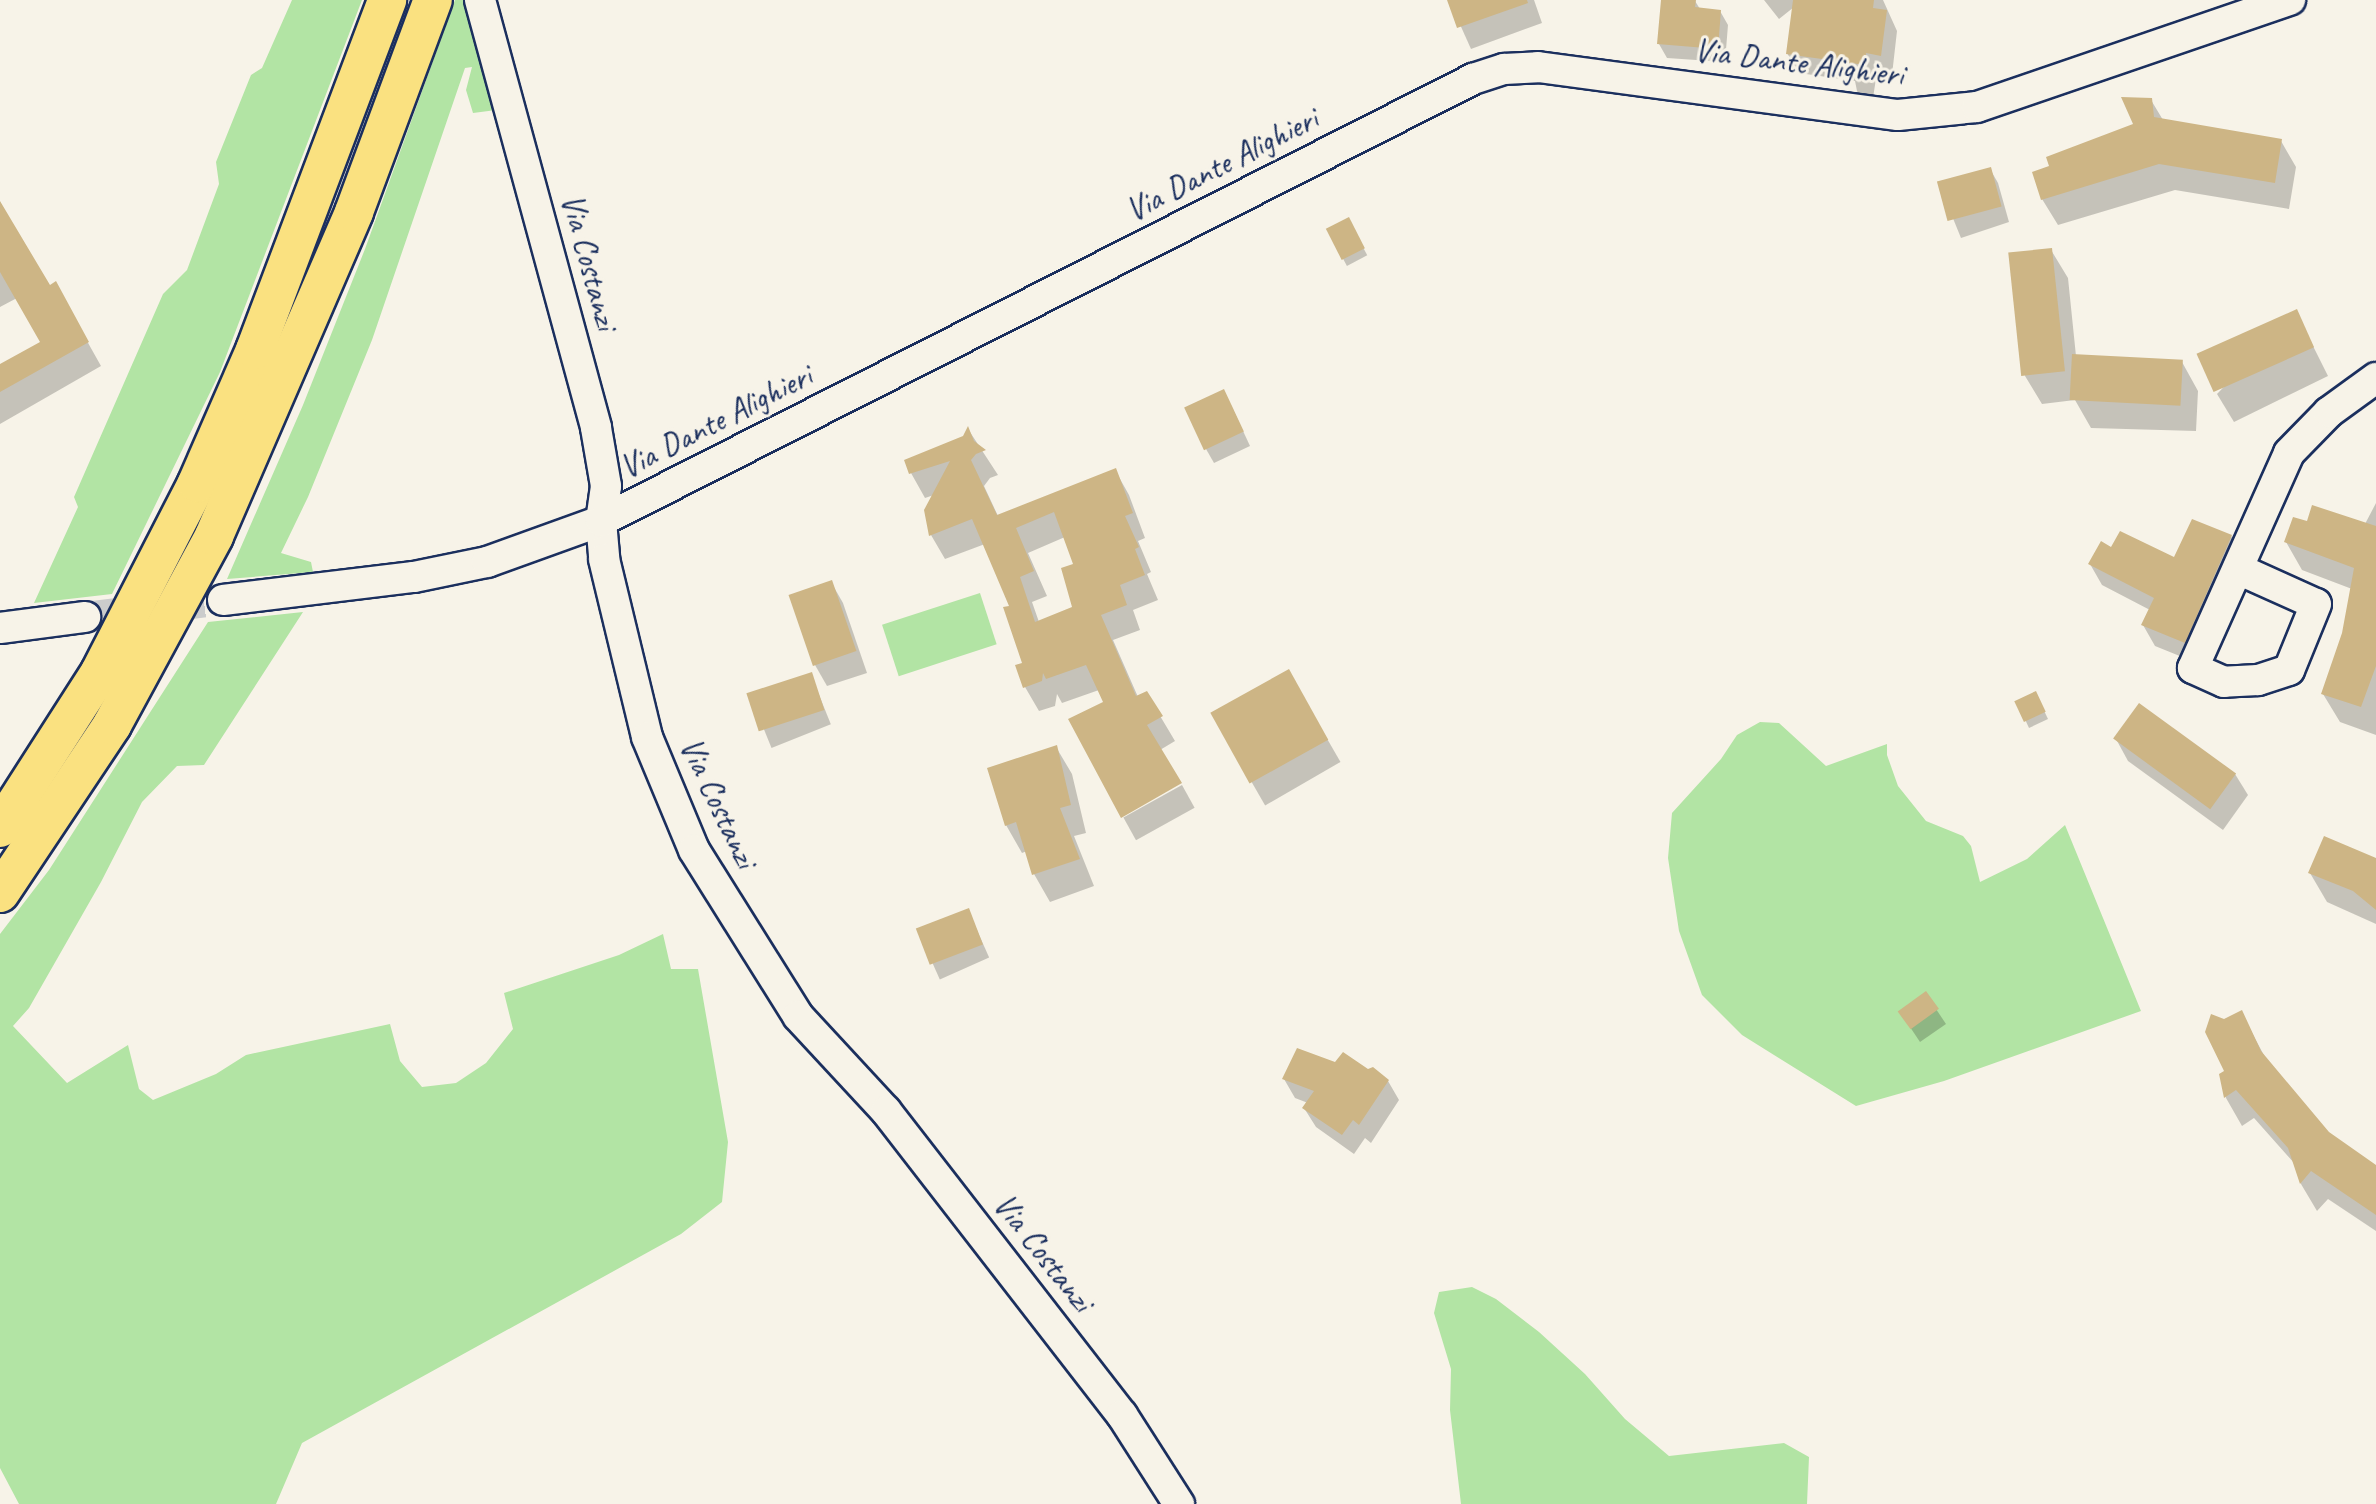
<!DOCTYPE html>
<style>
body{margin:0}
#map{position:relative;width:2376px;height:1504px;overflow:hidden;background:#f7f3e8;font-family:Caveat,sans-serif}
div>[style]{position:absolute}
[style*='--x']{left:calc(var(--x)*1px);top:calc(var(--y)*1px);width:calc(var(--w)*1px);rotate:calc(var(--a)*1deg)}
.green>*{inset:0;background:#b2e4a4;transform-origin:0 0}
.shadow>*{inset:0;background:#0003;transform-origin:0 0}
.building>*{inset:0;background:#cdb585;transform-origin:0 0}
.minor-tunnel>*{height:30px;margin-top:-15px;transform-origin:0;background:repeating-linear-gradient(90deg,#cbcccc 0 30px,transparent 0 45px)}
.roads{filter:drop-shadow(2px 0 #1b2f5e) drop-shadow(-2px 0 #1b2f5e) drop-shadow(0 2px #1b2f5e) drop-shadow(0 -2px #1b2f5e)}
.minor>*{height:30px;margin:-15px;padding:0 15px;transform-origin:15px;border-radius:15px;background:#f7f3e8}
.trunk>*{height:38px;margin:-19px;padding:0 19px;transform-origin:19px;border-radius:19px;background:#fae180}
span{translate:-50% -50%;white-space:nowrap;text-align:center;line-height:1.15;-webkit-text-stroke:6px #f7f3e8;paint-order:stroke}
.street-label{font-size:33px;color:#1b2f5e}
</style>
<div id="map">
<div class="green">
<i style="clip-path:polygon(292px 0,362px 0,220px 372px,112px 594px,34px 603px,78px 507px,74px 497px,163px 294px,187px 270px,219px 184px,216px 162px,251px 75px,262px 68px)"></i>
<i style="clip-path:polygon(455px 0,471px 0,504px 109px,473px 113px,466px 90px,472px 67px,465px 68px,372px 340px,308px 497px,281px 553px,311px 562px,313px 572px,227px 579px,303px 405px,365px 249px)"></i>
<i style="left:980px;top:593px;width:54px;height:103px;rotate:72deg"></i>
<i style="clip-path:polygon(303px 612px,204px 765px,177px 766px,142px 802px,101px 882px,29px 1008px,13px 1026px,67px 1083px,128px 1045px,139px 1089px,153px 1100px,216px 1074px,246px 1055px,390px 1024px,400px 1061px,422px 1087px,456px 1083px,486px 1063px,513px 1029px,504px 993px,619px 955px,663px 934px,671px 969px,698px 969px,728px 1142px,722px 1202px,681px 1234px,302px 1443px,276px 1504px,19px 1504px,0 1468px,0 934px,49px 870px,208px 622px)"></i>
<i style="clip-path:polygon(1760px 722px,1779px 723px,1826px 766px,1887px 744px,1887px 755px,1898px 786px,1926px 821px,1963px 836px,1971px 846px,1980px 882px,2027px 859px,2065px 825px,2141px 1011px,1944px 1081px,1856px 1106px,1742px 1035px,1702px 995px,1679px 931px,1668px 858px,1672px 813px,1721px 759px,1737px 735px)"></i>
<i style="clip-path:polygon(1472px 1287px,1496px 1299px,1539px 1332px,1585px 1374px,1625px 1419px,1669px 1456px,1784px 1443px,1809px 1457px,1807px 1504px,1461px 1504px,1450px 1410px,1451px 1369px,1434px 1313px,1439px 1292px)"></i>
</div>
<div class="shadow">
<i style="clip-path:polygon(1449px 0,1534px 0,1542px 23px,1471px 49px)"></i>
<i style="clip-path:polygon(1663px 0,1695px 1px,1700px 9px,1720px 11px,1728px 25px,1725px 62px,1667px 58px,1659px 44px)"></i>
<i style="clip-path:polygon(1764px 0,1883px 0,1897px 31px,1892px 75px,1877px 72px,1871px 111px,1857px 91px,1855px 81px,1799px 73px,1787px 53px,1794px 7px,1779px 19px)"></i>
<i style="clip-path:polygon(2151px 100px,2163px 120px,2281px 141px,2296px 167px,2289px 209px,2175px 190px,2058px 225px,2042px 199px,2052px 167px,2136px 125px)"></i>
<i style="clip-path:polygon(1990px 169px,1998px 183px,2009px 222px,1961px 238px,1939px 184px)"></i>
<i style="clip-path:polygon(0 205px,50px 287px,55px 284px,101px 366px,0 424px,0 366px,42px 342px,17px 298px,0 307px)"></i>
<i style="left:1348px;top:219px;width:41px;height:23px;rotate:62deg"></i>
<i style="clip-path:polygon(2051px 250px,2068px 278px,2076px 356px,2182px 362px,2198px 391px,2196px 431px,2091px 428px,2075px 400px,2042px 404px,2025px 376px)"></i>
<i style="clip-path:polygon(2296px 312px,2328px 376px,2234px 422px,2217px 394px)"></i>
<i style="clip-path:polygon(1231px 405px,1250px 446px,1214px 463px,1206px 449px)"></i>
<i style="clip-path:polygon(evenodd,968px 429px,998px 475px,990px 478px,984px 486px,998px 516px,1115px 470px,1129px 495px,1145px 538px,1138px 541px,1151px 572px,1147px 574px,1158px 600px,1133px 610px,1140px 630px,1113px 640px,1138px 697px,1147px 694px,1175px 741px,1160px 750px,1105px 703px,1099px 690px,1062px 703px,1057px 694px,1055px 706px,1039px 711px,1025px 687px,1024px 664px,1011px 607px,985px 544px,945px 559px,931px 535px,934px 495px,925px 498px,911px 473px,964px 438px,968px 429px,1065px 537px,1076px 565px,1075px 608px,1039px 622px,1032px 602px,1047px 596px,1028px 553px,1065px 537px)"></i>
<i style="clip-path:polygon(2376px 503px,2376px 735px,2340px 722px,2323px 694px,2343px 633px,2352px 589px,2302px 570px,2286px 542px,2308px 524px,2365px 524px)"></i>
<i style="clip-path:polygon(2231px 536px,2243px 557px,2197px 663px,2155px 646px,2143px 625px,2150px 610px,2102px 585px,2090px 564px,2112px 549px,2175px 559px)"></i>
<i style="clip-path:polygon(831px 582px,843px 603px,867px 673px,827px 686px,815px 665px)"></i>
<i style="left:1288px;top:671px;width:105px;height:87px;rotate:60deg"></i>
<i style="left:811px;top:675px;width:53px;height:64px;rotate:68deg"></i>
<i style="clip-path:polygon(2039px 700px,2048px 719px,2029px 728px,2017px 702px)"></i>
<i style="clip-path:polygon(2116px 739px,2235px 774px,2248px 795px,2223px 830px,2128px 761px)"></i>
<i style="clip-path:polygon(1056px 747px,1072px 774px,1086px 833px,1074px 836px,1094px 886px,1050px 902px,1034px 874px,1027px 851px,1022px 853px,1006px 825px)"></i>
<i style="left:1182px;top:785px;width:26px;height:67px;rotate:61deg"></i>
<i style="clip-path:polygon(2376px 860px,2376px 924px,2327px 902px,2310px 873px)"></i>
<i style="left:968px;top:910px;width:52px;height:54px;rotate:66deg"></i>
<i style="clip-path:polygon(1926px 994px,1946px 1024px,1920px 1042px,1908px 1024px)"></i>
<i style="clip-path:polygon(2241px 1012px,2267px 1061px,2328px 1133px,2376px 1167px,2376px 1231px,2328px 1199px,2317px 1211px,2301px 1184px,2295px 1164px,2254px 1118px,2242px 1126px,2226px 1098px,2221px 1075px,2226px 1072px,2224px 1021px)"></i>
<i style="clip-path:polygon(1336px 1064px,1368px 1071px,1388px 1081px,1399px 1100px,1371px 1143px,1365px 1138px,1354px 1154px,1316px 1127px,1304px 1108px,1308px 1103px,1295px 1098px,1284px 1079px)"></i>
</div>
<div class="building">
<i style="clip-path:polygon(1447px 0,1527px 0,1528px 3px,1457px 28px)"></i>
<i style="clip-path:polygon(1661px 0,1696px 0,1695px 7px,1721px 10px,1718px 49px,1657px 44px)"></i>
<i style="clip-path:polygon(1793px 0,1874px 0,1873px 8px,1887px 10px,1881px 56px,1866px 53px,1865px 65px,1786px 54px)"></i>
<i style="clip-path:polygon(2121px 97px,2152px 98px,2154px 117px,2282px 139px,2275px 183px,2159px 164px,2041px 200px,2032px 172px,2049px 166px,2046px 157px,2133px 124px)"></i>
<i style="left:1991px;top:167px;width:41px;height:56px;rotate:75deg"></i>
<i style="clip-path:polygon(0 201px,50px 285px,56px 281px,89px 342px,0 392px,0 364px,40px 342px,0 272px)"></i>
<i style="left:1349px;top:217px;width:35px;height:26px;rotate:63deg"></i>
<i style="left:2052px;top:248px;width:124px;height:44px;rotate:84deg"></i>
<i style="left:2297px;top:309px;width:42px;height:110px;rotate:66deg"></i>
<i style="left:2072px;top:354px;width:111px;height:46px;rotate:3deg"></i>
<i style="left:1224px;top:389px;width:47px;height:44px;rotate:65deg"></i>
<i style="clip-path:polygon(evenodd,968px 426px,974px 441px,986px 450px,976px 454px,971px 460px,997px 515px,1116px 468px,1133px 513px,1125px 516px,1139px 547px,1135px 549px,1145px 575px,1120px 585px,1127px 605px,1101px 615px,1136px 696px,1147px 691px,1163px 716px,1147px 725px,1182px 783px,1121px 818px,1068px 719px,1103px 702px,1086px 665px,1046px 679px,1043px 673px,1042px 681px,1023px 688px,1015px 665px,1022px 663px,1003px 607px,1009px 606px,972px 519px,929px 536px,924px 510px,950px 461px,909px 474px,904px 460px,963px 436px,968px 426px,1054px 512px,1073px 564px,1061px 568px,1072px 607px,1035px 622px,1020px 577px,1034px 571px,1016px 528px,1054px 512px)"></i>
<i style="clip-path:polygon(2312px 505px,2376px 526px,2376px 666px,2361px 707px,2321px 694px,2342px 633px,2354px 568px,2284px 542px,2293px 517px,2307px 521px)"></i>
<i style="clip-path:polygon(2192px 519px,2232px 535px,2185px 643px,2141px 625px,2154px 598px,2088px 564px,2101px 541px,2111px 547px,2120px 531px,2174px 557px)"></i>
<i style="left:832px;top:580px;width:75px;height:46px;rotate:71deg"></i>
<i style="left:1289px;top:669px;width:81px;height:90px;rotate:61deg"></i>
<i style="left:812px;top:672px;width:40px;height:69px;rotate:72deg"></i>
<i style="left:2036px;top:691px;width:23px;height:24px;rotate:65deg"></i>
<i style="left:2139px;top:703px;width:120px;height:44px;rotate:36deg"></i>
<i style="clip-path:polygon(1057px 745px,1071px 805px,1060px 808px,1080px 859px,1032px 875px,1016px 822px,1005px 826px,987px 768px)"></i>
<i style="clip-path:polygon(2324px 836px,2376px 858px,2376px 910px,2353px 891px,2308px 873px)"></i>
<i style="left:969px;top:908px;width:39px;height:57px;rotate:69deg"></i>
<i style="left:1926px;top:991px;width:22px;height:35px;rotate:54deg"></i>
<i style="clip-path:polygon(2242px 1010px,2261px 1051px,2329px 1132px,2376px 1165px,2376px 1215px,2311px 1171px,2300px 1184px,2288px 1148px,2236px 1090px,2224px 1098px,2219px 1074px,2224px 1071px,2205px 1032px,2211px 1014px,2224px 1019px)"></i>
<i style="clip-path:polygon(1297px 1048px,1335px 1062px,1343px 1052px,1368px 1069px,1373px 1067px,1389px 1080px,1359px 1125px,1353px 1120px,1342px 1135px,1302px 1108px,1314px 1091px,1282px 1079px)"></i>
</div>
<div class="minor-tunnel">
<i style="--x:85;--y:617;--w:139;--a:-7"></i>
</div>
<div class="roads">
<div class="minor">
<i style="--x:480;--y:0;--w:443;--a:74.8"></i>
<i style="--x:596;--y:428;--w:59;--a:80.2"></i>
<i style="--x:606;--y:486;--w:35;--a:98"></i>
<i style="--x:601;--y:521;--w:38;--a:85"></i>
<i style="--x:604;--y:559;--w:183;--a:76.4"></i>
<i style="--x:647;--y:737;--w:122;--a:67.4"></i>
<i style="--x:694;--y:850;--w:196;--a:57.9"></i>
<i style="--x:798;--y:1016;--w:129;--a:47.2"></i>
<i style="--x:886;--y:1111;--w:385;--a:52.2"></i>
<i style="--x:1122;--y:1415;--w:106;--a:57.4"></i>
<i style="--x:2238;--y:569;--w:85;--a:24.2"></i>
<i style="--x:2316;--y:604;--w:71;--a:112.2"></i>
<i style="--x:2289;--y:670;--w:33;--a:162"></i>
<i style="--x:2258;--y:680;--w:34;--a:177"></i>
<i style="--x:2224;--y:682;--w:34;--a:-156"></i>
<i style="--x:2193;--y:668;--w:235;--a:-65.9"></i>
<i style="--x:2289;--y:453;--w:57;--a:-45.7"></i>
<i style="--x:2329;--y:412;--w:58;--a:-35.9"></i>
<i style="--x:223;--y:600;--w:192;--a:-6.9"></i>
<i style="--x:414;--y:577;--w:75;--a:-11.6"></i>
<i style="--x:487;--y:562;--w:121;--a:-19.8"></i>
<i style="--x:601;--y:521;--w:978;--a:-26.88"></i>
<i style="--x:1473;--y:79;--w:33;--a:-18"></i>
<i style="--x:1504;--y:69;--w:34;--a:-3"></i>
<i style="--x:1538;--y:67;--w:363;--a:7.6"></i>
<i style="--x:1898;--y:115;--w:79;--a:-5.8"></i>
<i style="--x:1977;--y:107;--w:331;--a:-18.9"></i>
<i style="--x:0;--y:628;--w:86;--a:-7.4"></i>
</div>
<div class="trunk">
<i style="--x:0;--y:828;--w:185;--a:-57.3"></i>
<i style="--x:100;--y:672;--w:212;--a:-62.8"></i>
<i style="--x:197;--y:483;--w:145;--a:-66.4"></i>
<i style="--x:255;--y:350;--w:374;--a:-69.3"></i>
<i style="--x:0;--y:893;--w:202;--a:-56.3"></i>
<i style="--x:112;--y:725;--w:215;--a:-61.6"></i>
<i style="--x:214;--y:536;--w:353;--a:-66.6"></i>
<i style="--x:354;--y:212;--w:226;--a:-69.6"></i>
</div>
</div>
<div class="street-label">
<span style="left:1799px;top:63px;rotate:7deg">Via Dante Alighieri</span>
<span style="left:1222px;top:165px;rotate:-27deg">Via Dante Alighieri</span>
<span style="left:589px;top:262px;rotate:75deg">Via Costanzi</span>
<span style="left:716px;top:422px;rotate:-27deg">Via Dante Alighieri</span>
<span style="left:718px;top:803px;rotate:65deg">Via Costanzi</span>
<span style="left:1043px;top:1253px;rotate:52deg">Via Costanzi</span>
</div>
</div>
